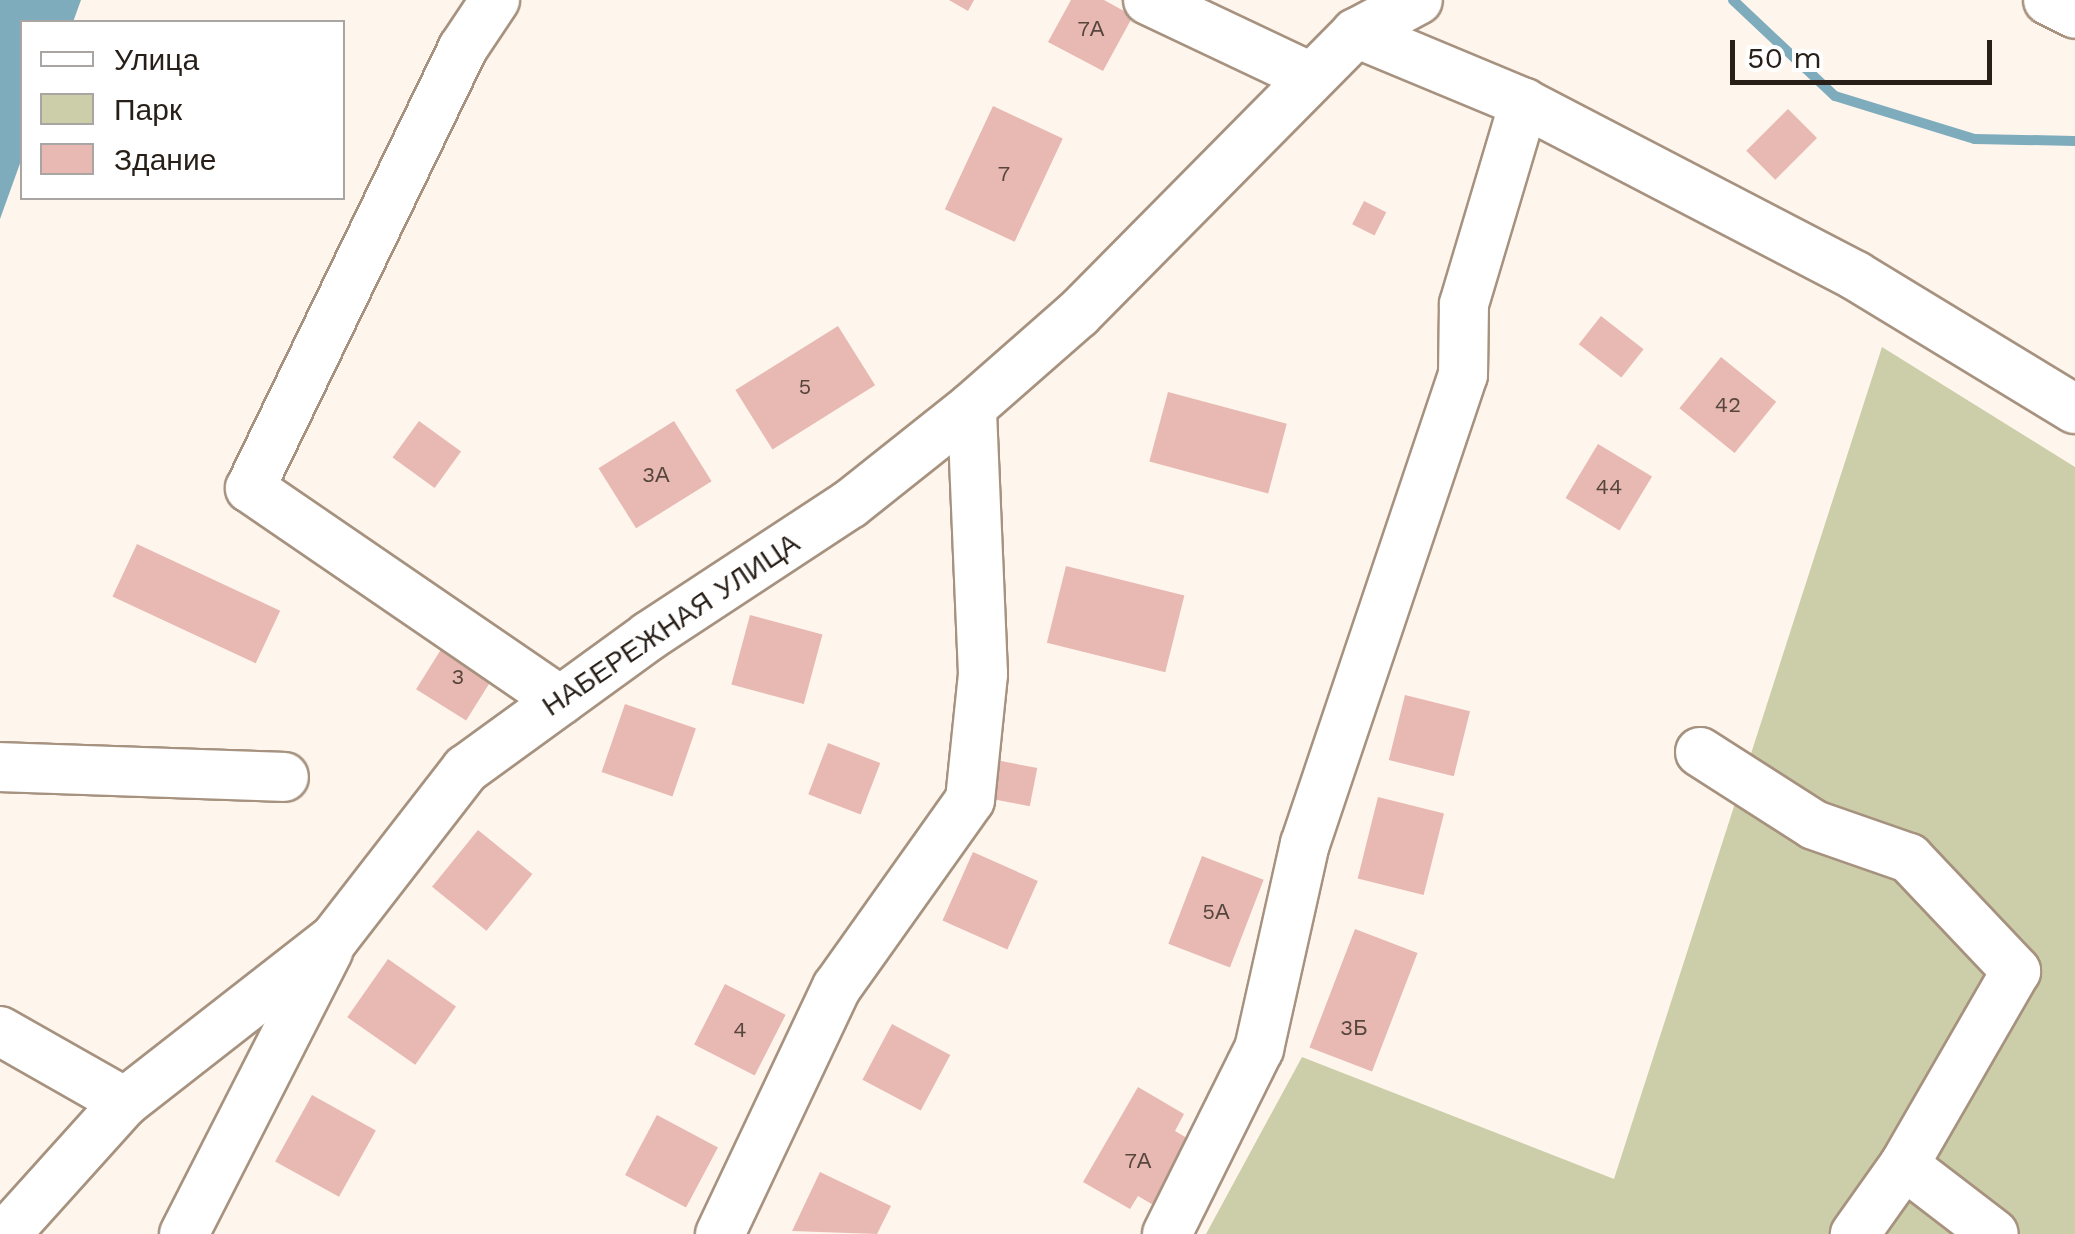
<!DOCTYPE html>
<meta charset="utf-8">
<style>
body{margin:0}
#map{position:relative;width:2075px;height:1234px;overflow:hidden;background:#fef5ed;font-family:"Work Sans",sans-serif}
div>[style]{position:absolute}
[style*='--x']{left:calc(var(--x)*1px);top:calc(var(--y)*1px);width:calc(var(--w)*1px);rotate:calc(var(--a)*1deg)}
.green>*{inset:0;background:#cbcea8}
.water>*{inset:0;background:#7facbd}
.stream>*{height:10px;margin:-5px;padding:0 5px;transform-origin:5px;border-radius:5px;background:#7facbd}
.building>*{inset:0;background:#e7b9b2;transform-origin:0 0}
.roads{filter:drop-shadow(2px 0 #a6927f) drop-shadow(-2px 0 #a6927f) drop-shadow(0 2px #a6927f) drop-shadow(0 -2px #a6927f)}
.minor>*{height:48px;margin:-24px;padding:0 24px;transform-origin:24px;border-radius:24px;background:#fff}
span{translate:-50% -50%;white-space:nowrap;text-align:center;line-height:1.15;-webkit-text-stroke:8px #fff;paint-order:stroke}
.number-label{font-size:22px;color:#57463e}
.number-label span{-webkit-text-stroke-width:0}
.street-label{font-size:28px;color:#271f18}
.legend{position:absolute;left:20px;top:20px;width:325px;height:180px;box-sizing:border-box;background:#fff;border:2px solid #a9a5a3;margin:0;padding:12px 18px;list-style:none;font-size:30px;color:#271f18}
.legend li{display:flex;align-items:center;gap:20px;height:50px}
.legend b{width:50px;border:2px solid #a9a5a3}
.scale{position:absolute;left:1730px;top:40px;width:262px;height:45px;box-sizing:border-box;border:5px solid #271f18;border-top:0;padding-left:12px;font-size:30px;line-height:35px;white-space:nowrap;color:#271f18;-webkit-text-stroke:8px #fff;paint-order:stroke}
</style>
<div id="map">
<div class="green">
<i style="clip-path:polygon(1882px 347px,2075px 467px,2075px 1234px,1206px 1234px,1302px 1057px,1614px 1179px)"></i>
</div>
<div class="water">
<i style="clip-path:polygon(0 0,81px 0,73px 22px,22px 22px,22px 158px,0 219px)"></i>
</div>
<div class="stream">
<i style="--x:1733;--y:0;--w:140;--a:43.3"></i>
<i style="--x:1835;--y:96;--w:146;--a:17.1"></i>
<i style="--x:1975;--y:139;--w:100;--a:1.1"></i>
</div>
<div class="building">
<i style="clip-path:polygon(949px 0,974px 0,968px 11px)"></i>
<i style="clip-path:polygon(1071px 0,1104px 0,1133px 16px,1103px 71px,1048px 42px)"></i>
<i style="left:993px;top:106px;width:77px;height:114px;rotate:25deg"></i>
<i style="left:1788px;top:109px;width:41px;height:59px;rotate:45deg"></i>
<i style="left:1364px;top:201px;width:25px;height:26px;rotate:27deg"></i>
<i style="left:1601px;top:316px;width:54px;height:36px;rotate:38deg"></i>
<i style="left:838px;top:326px;width:70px;height:121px;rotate:58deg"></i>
<i style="left:1721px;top:357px;width:71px;height:66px;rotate:39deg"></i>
<i style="left:1168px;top:392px;width:123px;height:72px;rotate:15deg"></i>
<i style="left:419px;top:421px;width:52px;height:45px;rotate:36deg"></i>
<i style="left:674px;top:421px;width:71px;height:89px;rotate:58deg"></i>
<i style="left:1598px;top:444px;width:63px;height:63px;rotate:31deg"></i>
<i style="left:137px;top:544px;width:158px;height:58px;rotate:25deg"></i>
<i style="left:1066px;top:566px;width:122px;height:79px;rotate:14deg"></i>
<i style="left:750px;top:615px;width:75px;height:72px;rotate:15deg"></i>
<i style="left:450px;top:635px;width:59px;height:64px;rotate:32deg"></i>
<i style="left:1405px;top:695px;width:67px;height:67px;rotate:14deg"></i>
<i style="left:625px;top:704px;width:75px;height:72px;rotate:19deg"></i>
<i style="left:828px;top:743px;width:56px;height:55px;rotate:21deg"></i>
<i style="left:996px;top:760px;width:42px;height:39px;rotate:11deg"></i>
<i style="left:1378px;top:797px;width:68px;height:84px;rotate:14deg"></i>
<i style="left:478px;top:830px;width:70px;height:73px;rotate:39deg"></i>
<i style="left:973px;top:852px;width:71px;height:75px;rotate:24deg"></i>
<i style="left:1202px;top:856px;width:66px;height:94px;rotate:21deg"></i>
<i style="left:1355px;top:929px;width:67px;height:127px;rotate:21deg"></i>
<i style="left:388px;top:959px;width:83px;height:71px;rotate:35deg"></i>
<i style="left:725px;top:984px;width:68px;height:68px;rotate:27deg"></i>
<i style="left:892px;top:1024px;width:66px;height:63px;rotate:28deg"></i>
<i style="clip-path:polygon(1138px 1087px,1184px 1114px,1175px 1131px,1192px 1141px,1155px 1206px,1138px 1196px,1130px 1209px,1083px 1182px)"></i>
<i style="left:312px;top:1095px;width:73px;height:76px;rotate:29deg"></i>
<i style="left:657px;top:1115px;width:69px;height:68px;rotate:28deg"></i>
<i style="clip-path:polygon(820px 1172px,891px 1206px,877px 1234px,792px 1231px)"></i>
</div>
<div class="roads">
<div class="minor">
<i style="--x:495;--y:0;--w:58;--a:123.7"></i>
<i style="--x:463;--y:48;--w:489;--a:115.8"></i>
<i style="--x:250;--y:488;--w:376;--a:34.4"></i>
<i style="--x:1148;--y:0;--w:180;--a:25.3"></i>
<i style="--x:2048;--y:0;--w:30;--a:27"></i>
<i style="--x:1356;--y:33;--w:182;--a:22.6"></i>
<i style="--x:1524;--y:103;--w:374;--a:27.5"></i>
<i style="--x:1856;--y:276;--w:256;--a:31.3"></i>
<i style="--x:1700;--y:752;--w:135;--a:32.6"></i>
<i style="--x:1814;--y:825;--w:101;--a:19.2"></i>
<i style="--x:1909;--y:858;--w:156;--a:46.6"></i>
<i style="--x:2016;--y:971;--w:224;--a:120"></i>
<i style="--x:1904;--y:1165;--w:85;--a:125.4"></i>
<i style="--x:0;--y:767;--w:284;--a:2"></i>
<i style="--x:0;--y:1031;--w:144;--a:29.6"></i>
<i style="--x:1904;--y:1165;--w:113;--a:37.5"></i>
<i style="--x:6;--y:1234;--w:178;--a:-48"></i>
<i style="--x:125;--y:1102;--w:265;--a:-38"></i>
<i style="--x:334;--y:939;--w:215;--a:-52.2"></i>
<i style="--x:466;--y:769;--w:226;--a:-36"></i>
<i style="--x:649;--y:636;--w:240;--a:-33.3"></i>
<i style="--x:850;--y:504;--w:156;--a:-38.5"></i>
<i style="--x:972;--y:407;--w:141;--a:-41.3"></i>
<i style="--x:1078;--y:314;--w:395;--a:-45.3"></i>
<i style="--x:1356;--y:33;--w:70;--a:-28"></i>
<i style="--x:184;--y:1234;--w:318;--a:-63"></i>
<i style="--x:720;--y:1234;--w:273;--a:-64.7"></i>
<i style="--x:837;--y:987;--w:229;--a:-54.6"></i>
<i style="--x:970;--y:800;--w:127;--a:-84.1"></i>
<i style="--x:983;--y:674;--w:267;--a:-92.4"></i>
<i style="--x:1167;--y:1234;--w:207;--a:-63.6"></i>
<i style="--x:1259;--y:1049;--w:210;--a:-77.4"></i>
<i style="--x:1305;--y:844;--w:495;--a:-71.4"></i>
<i style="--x:1463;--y:375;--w:71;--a:-89.2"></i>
<i style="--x:1464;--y:304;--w:210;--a:-73.4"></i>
</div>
</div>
<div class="number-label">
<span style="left:1091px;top:29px">7А</span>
<span style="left:1004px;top:174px">7</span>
<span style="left:805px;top:387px">5</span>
<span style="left:1728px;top:405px">42</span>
<span style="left:656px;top:475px">3А</span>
<span style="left:1609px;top:487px">44</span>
<span style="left:458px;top:677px">3</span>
<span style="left:1216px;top:912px">5А</span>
<span style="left:1354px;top:1028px">3Б</span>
<span style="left:740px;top:1030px">4</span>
<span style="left:1138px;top:1161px">7А</span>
</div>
<div class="street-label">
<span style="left:671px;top:625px;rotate:-34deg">НАБЕРЕЖНАЯ УЛИЦА</span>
</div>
<ul class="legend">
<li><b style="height:12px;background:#fff"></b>Улица</li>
<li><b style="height:28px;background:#cbcea8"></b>Парк</li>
<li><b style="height:28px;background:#e7b9b2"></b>Здание</li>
</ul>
<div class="scale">50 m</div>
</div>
